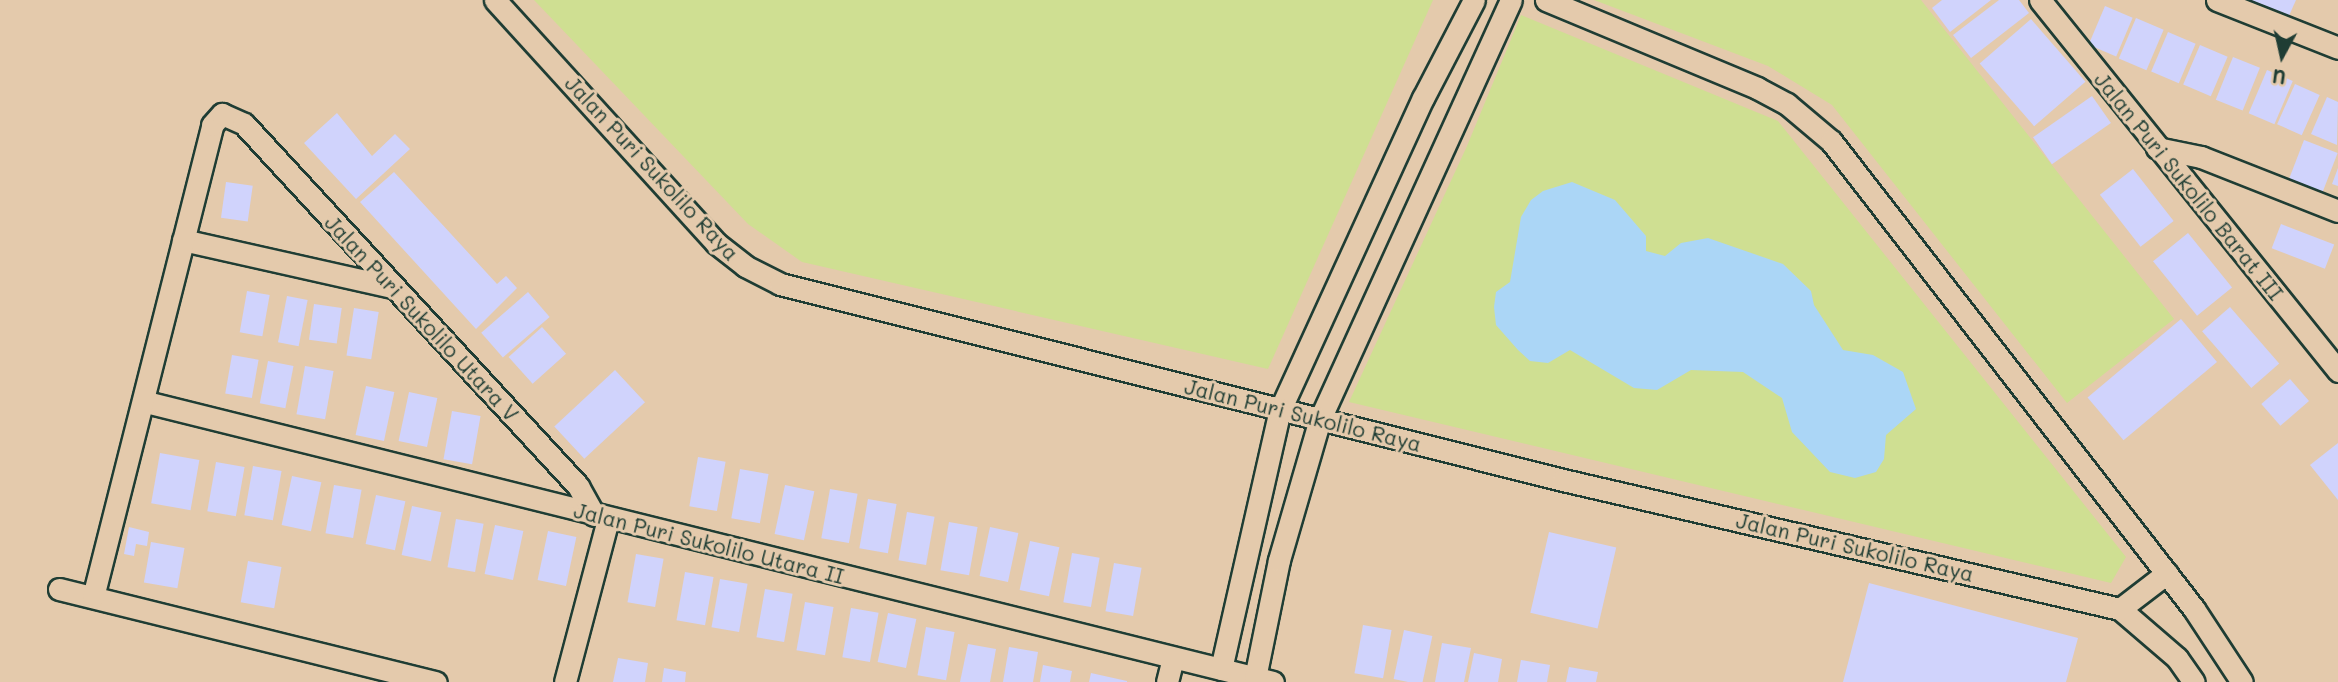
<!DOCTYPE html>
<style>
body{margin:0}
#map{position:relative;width:2338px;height:682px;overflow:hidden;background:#e4caac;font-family:Mali,sans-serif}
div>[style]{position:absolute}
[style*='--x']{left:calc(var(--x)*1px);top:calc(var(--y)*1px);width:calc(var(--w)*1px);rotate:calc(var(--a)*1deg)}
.green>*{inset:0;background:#cfdf92}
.water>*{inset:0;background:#abd6f6}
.building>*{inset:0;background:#d0d3fc;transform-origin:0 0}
.roads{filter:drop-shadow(2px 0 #1f3d34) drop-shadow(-2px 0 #1f3d34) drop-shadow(0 2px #1f3d34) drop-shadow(0 -2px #1f3d34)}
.street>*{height:21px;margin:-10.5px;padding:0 10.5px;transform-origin:10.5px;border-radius:10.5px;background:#e4caac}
span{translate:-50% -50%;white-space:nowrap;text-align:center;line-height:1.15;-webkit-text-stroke:6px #e4caac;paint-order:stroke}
.street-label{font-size:21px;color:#1f3d34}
.north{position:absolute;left:2247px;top:21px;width:70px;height:70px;-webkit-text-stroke:5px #e4caac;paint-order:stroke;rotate:188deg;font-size:19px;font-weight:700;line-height:28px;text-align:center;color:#1f3d34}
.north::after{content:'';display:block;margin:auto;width:24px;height:32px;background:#1f3d34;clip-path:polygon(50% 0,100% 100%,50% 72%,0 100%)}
</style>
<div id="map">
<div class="green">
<i style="clip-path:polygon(534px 0,1433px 0,1268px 369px,802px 262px,748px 224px)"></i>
<i style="clip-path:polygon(1594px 0,1921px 0,2174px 319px,2067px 403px,1832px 105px,1768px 66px)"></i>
<i style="clip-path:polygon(1521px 15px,1778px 121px,2126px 557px,2111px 583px,1349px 402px,1467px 146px)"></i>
</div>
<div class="water">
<i style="clip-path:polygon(1572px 182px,1615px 200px,1646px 236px,1646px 251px,1665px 256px,1681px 243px,1708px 238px,1783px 264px,1811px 291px,1814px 305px,1843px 350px,1873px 355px,1903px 372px,1916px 409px,1886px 435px,1884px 459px,1876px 472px,1855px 478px,1830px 472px,1792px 432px,1782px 398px,1743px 372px,1691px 370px,1657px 390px,1634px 388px,1570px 350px,1548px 363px,1530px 361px,1518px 350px,1496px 325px,1494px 307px,1496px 292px,1510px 282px,1521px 217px,1531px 200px,1543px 191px)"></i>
</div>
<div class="building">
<i style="clip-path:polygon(1942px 0,1991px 0,1950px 32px,1932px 8px)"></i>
<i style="clip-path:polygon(1999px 0,2019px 0,2029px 13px,1971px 58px,1953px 35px)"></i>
<i style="clip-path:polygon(2243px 0,2296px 0,2288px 18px)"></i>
<i style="left:2105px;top:6px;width:30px;height:42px;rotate:23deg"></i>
<i style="left:2136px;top:18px;width:30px;height:44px;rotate:23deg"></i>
<i style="left:2031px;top:19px;width:83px;height:68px;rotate:49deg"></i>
<i style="left:2168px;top:32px;width:30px;height:43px;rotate:23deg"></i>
<i style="left:2200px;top:45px;width:30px;height:43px;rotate:23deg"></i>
<i style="left:2233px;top:57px;width:29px;height:46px;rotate:22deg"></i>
<i style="left:2267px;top:70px;width:28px;height:47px;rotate:23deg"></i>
<i style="left:2295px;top:84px;width:27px;height:44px;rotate:24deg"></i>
<i style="left:2092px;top:96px;width:33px;height:72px;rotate:55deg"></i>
<i style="clip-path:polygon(2327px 97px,2338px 102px,2337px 145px,2311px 134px)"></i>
<i style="clip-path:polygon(337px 113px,372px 156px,395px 134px,410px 149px,356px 199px,304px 143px)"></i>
<i style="left:2304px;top:140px;width:36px;height:45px;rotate:21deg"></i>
<i style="clip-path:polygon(2338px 168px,2338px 186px,2332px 184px)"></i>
<i style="left:2133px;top:169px;width:66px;height:42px;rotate:52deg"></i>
<i style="clip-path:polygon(394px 172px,497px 284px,506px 276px,517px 288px,476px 329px,360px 202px)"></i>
<i style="left:226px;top:182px;width:27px;height:36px;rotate:8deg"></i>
<i style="left:2281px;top:224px;width:57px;height:26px;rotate:21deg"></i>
<i style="left:2188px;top:233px;width:70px;height:45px;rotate:51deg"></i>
<i style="left:247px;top:291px;width:23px;height:42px;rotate:10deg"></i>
<i style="left:528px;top:292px;width:33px;height:62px;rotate:49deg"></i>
<i style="left:287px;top:296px;width:21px;height:47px;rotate:11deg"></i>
<i style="left:314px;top:304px;width:28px;height:36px;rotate:8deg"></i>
<i style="left:2230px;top:307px;width:75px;height:37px;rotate:49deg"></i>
<i style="left:354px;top:308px;width:25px;height:48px;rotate:9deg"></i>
<i style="left:2181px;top:319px;width:56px;height:122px;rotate:50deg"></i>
<i style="left:542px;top:327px;width:36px;height:45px;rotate:48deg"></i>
<i style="left:232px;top:355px;width:27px;height:39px;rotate:10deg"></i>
<i style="left:268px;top:361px;width:26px;height:43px;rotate:11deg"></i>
<i style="left:305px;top:366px;width:29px;height:49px;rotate:10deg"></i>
<i style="left:615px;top:370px;width:44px;height:83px;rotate:47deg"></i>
<i style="left:2290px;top:379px;width:29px;height:38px;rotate:49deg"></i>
<i style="left:366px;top:386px;width:29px;height:50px;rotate:12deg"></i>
<i style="left:409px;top:392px;width:29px;height:50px;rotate:12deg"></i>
<i style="left:452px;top:411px;width:29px;height:49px;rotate:10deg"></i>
<i style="clip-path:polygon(2338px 443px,2338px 500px,2310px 465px)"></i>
<i style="left:160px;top:453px;width:40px;height:51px;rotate:10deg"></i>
<i style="left:698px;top:457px;width:28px;height:50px;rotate:10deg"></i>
<i style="left:216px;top:462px;width:29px;height:50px;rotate:10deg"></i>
<i style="left:253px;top:466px;width:29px;height:50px;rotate:10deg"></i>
<i style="left:740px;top:469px;width:29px;height:50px;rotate:10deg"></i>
<i style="left:292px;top:476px;width:30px;height:50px;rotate:12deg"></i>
<i style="left:334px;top:485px;width:28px;height:49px;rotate:10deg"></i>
<i style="left:785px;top:485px;width:30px;height:50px;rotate:12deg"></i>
<i style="left:830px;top:489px;width:28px;height:50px;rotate:10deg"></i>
<i style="left:376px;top:495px;width:30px;height:50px;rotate:12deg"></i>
<i style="left:868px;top:499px;width:29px;height:50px;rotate:10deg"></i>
<i style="left:412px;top:506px;width:30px;height:50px;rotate:12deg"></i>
<i style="left:907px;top:512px;width:28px;height:49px;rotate:10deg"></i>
<i style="left:456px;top:519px;width:28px;height:49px;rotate:10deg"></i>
<i style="left:949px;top:522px;width:29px;height:49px;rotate:10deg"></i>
<i style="left:495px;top:525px;width:29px;height:50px;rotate:12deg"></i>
<i style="clip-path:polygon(129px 527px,149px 532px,147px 546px,136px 544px,134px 556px,124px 554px)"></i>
<i style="left:990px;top:527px;width:29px;height:50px;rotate:12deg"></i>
<i style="left:548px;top:531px;width:29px;height:50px;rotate:12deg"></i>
<i style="left:1549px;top:532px;width:69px;height:83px;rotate:13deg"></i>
<i style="left:1030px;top:541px;width:30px;height:50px;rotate:12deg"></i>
<i style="left:151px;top:542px;width:34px;height:41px;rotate:10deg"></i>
<i style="left:1072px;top:553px;width:28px;height:50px;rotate:10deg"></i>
<i style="left:636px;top:554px;width:28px;height:49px;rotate:10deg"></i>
<i style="left:248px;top:561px;width:34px;height:42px;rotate:10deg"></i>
<i style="left:1114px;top:563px;width:28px;height:49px;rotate:10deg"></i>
<i style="left:685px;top:572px;width:29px;height:49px;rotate:10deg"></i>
<i style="left:720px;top:579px;width:28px;height:49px;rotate:10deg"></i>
<i style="clip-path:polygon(1869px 583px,2078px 638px,2066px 682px,1843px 682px)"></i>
<i style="left:765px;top:589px;width:28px;height:49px;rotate:10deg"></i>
<i style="left:805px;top:602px;width:29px;height:49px;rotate:10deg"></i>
<i style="left:851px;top:608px;width:28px;height:50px;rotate:10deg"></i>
<i style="left:888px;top:613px;width:29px;height:50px;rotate:12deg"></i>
<i style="left:1363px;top:625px;width:29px;height:49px;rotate:10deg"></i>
<i style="left:926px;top:627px;width:29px;height:49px;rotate:10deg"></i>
<i style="left:1404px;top:630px;width:29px;height:50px;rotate:12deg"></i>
<i style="clip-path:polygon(1442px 643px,1471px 648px,1464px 682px,1435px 682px)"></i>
<i style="clip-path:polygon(968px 644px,996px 649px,990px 682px,960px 682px)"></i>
<i style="clip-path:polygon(1009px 647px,1038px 652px,1033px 682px,1003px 682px)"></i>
<i style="clip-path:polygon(1474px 653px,1502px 659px,1498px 682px,1468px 682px)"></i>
<i style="clip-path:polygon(618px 658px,648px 663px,645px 682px,613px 682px)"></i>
<i style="clip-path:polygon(1521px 660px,1550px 665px,1547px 682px,1517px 682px)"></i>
<i style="clip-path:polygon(1043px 665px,1072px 671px,1070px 682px,1040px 682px)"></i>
<i style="clip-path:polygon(1569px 667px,1598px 672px,1596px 682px,1566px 682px)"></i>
<i style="clip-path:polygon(664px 668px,686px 672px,685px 682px,662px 682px)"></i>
<i style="clip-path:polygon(1091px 673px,1127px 681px,1127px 682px,1089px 682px)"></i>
</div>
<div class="roads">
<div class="street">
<i style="--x:495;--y:0;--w:328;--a:47.7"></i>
<i style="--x:716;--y:243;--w:37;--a:38"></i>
<i style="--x:745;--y:266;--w:39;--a:27"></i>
<i style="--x:780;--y:284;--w:807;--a:14.05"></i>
<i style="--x:1563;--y:480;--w:572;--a:13.04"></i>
<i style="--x:2120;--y:609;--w:75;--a:40.7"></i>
<i style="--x:2177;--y:658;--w:29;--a:55"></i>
<i style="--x:1546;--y:0;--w:229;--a:22.6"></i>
<i style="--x:1757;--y:88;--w:34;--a:28"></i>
<i style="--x:1787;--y:104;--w:57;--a:40.1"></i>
<i style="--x:1831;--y:141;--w:592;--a:52.2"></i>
<i style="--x:2194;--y:609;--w:87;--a:56.7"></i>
<i style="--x:2040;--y:0;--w:476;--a:51.2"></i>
<i style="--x:2217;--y:0;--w:130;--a:21.6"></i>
<i style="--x:2157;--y:148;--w:45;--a:11.6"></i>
<i style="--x:2201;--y:157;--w:147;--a:21.5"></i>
<i style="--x:183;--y:240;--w:214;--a:12.7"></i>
<i style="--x:146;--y:402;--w:1161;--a:13.95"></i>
<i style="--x:59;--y:589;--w:388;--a:13.9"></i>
<i style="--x:93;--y:597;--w:487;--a:-75.8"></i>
<i style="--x:212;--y:125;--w:15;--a:-48"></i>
<i style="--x:222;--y:114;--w:24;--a:24"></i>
<i style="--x:244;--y:124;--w:493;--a:47.3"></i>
<i style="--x:578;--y:486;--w:33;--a:61"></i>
<i style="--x:2120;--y:609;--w:59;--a:-37.5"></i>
<i style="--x:1221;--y:669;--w:266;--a:-77.2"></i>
<i style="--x:1280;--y:410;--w:343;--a:-65.4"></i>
<i style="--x:1423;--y:98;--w:110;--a:-62.5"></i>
<i style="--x:1255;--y:678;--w:120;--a:-78.5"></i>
<i style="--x:1279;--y:560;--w:147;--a:-73.8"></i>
<i style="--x:1320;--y:419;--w:460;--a:-65.5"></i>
<i style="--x:565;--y:682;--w:169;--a:-75.2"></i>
<i style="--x:1167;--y:682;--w:25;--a:-76"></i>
</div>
</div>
<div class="street-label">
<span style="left:652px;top:168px;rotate:47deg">Jalan Puri Sukolilo Raya</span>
<span style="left:2189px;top:186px;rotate:51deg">Jalan Puri Sukolilo Barat III</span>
<span style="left:422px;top:318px;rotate:47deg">Jalan Puri Sukolilo Utara V</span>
<span style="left:1303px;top:415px;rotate:14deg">Jalan Puri Sukolilo Raya</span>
<span style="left:709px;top:543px;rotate:14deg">Jalan Puri Sukolilo Utara II</span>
<span style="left:1855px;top:547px;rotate:13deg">Jalan Puri Sukolilo Raya</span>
</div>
<div class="north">U</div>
</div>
